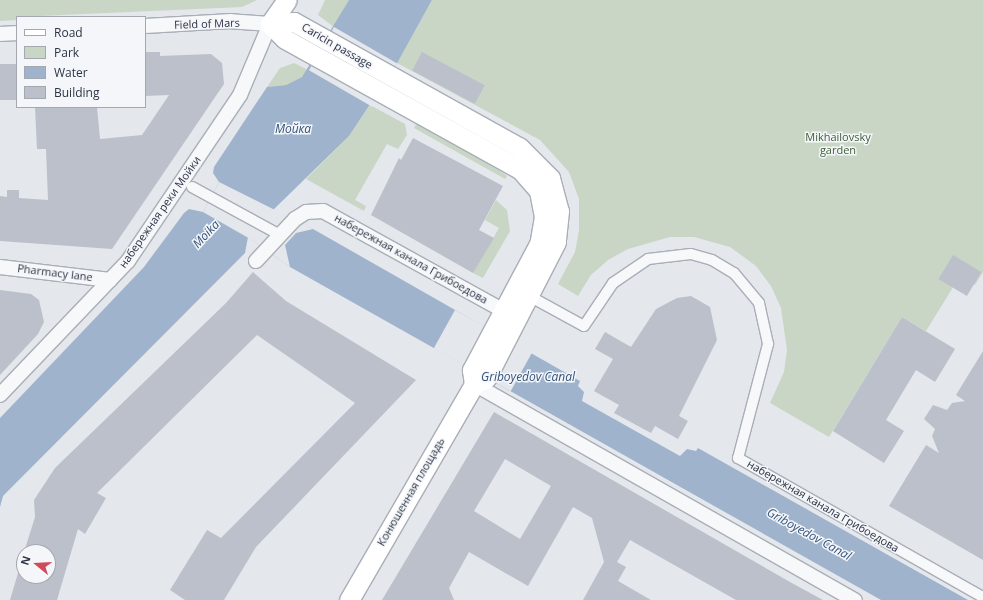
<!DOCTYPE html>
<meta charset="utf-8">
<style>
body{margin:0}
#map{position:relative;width:983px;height:600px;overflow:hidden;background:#e4e7ec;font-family:"Open Sans",sans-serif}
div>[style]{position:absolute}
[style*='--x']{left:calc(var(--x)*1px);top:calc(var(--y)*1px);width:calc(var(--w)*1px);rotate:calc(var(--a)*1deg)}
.green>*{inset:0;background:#c9d6c5}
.water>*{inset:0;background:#9fb4cc}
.pier>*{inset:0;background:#e4e7ec;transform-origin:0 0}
.building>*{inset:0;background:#bbc0ca;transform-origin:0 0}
.roads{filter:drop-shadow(1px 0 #a9aeb7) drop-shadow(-1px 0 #a9aeb7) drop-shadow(0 1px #a9aeb7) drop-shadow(0 -1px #a9aeb7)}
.pedestrian>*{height:10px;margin:-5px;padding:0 5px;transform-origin:5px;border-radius:5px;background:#f7f8fa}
.minor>*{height:14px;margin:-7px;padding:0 7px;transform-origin:7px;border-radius:7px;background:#f7f8fa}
.secondary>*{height:19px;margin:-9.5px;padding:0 9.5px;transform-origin:9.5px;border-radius:9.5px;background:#fff}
span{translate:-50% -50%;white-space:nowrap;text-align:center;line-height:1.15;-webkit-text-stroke:3px #f4f6f9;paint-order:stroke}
.street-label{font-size:11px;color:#2b3445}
.park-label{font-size:11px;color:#3f6138}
.water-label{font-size:12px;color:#34527a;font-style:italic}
.legend{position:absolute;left:16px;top:16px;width:130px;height:92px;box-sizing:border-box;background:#f4f6f9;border:1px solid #a4a8b1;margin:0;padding:5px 7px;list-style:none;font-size:12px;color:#2b3445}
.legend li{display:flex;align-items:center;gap:8px;height:20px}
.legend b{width:20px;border:1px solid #a4a8b1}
.north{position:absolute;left:16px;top:544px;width:40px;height:40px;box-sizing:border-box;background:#f4f6f9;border:1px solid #a4a8b1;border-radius:50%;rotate:288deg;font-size:11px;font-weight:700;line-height:16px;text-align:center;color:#2b3445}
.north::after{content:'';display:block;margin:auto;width:14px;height:18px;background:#d1495b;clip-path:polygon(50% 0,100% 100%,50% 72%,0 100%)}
</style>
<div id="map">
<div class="green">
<i style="clip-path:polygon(0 0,257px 0,242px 7px,17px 17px,17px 20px,0 21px)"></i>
<i style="clip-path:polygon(325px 0,349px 0,334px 27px,318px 15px)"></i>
<i style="clip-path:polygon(432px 0,983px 0,983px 272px,975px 285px,960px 276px,926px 331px,902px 317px,829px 437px,770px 403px,784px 372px,787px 350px,781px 308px,771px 286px,756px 266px,730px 247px,694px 237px,670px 237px,628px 249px,608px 260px,591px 275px,578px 296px,558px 284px,575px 252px,579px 230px,579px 199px,569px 172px,540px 140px,397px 63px)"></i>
<i style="clip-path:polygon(294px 63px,308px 70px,302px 77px,286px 85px,267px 87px,280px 68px)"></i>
<i style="clip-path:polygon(370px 105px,405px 124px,407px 135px,398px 149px,387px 144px,355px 200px,366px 206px,364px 211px,306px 179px,349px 136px)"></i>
<i style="clip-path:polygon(417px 122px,489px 163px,507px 176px,505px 179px,414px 128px)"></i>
<i style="clip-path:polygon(496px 200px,507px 210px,510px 231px,483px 278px,473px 273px,499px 228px,485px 220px)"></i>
</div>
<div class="water">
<i style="clip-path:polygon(349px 0,432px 0,395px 67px,349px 136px,272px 211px,313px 229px,580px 381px,578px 386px,584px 392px,582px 401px,680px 456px,687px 449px,696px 451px,698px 448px,968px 600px,881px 600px,290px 267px,248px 237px,245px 253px,3px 496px,0 507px,0 418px,144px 267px,184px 213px,189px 209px,203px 212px,219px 182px,213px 173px,214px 167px,267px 87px,286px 85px,302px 77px)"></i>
</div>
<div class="pier">
<i style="left:334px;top:27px;width:73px;height:50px;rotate:30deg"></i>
<i style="clip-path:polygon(219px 182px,313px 229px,296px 233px,285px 245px,290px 267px,252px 240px,203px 212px)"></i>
<i style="left:455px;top:310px;width:88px;height:44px;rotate:29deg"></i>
</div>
<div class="building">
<i style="clip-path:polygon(145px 52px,160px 52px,160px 56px,211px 54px,222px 63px,224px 84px,112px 249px,0 241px,0 196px,7px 197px,7px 190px,19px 190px,19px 198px,48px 200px,46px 149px,37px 149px,35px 107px,97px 107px,100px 139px,142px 135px,169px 95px,145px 96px)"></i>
<i style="left:422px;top:52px;width:71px;height:21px;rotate:28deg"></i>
<i style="left:17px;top:64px;width:36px;height:17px;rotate:90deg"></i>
<i style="clip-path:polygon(413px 138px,503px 186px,479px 230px,494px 238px,473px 273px,371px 215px,399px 158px,401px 160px)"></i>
<i style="left:953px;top:255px;width:33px;height:28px;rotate:31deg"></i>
<i style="clip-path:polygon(253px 272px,286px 301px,416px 380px,256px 547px,224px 600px,185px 600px,170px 590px,207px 530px,221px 538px,355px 403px,257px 335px,97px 493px,106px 498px,85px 534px,78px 529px,57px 600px,10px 600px,24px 553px,24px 576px,48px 576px,48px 552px,24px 552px,35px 517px,34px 500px,55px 468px,226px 303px)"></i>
<i style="clip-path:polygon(0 290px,31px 294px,39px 300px,44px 322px,38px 334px,0 375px)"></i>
<i style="clip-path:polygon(691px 296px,710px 307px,717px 340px,679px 416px,688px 421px,678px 439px,655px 426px,651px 433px,614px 413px,619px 405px,594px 391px,613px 359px,595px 349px,605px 332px,631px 347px,656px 309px,677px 298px)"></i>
<i style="clip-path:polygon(902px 317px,955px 349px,935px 382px,916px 370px,886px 420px,904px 431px,884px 463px,833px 431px)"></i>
<i style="clip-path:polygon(983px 351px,983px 560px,889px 506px,926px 445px,939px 453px,932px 436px,935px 429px,924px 419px,933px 405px,947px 410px,952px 403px,965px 401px,956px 395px)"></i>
<i style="clip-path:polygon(evenodd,494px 412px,790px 582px,823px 600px,736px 600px,630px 540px,617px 562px,626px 567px,618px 581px,651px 600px,583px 600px,604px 562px,592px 518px,573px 507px,528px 586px,469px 552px,449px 588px,454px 600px,382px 600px,494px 412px,505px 459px,551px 486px,520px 539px,474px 511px,505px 459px)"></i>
</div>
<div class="roads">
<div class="pedestrian">
<i style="--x:192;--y:187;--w:100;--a:28.6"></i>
<i style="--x:531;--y:297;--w:60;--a:28.7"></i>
<i style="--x:584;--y:326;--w:52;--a:-56"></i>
<i style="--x:613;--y:283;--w:42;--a:-34.4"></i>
<i style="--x:648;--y:259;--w:43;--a:-6.6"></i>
<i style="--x:691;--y:254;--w:22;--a:16"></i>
<i style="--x:712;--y:260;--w:26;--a:31"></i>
<i style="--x:734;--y:273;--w:39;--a:50"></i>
<i style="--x:759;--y:303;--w:42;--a:77.6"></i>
<i style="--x:768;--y:344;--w:118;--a:104.7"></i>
<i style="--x:738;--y:458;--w:282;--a:29.6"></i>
</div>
<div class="minor">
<i style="--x:0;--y:34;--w:17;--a:-3"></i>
<i style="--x:256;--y:261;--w:57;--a:-47.1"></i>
<i style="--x:295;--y:219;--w:13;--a:-32"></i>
<i style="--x:306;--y:212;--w:17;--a:-3"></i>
<i style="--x:323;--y:211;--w:207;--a:28.9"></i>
<i style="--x:0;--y:267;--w:111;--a:6.7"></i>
<i style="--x:474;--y:384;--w:438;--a:29.6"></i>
<i style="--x:0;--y:395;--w:185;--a:-46.3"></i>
<i style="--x:128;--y:261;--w:200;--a:-56"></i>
<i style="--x:240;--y:95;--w:77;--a:-67.1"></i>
<i style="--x:270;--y:24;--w:39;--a:-176"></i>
<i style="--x:231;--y:21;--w:86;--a:176.7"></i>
</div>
<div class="secondary">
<i style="--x:270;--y:24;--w:24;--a:-5"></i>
<i style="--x:294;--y:22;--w:257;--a:29.1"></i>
<i style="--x:519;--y:147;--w:44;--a:45"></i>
<i style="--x:550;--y:178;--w:34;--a:75"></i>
<i style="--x:559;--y:211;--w:31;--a:96"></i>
<i style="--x:556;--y:242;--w:153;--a:117.2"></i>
<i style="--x:486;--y:378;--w:13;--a:153"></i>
<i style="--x:270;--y:24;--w:21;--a:45"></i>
<i style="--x:285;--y:39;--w:269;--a:29"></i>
<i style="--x:520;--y:169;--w:29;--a:49"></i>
<i style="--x:539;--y:191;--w:26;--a:79"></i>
<i style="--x:544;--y:217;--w:27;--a:100"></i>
<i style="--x:539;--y:244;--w:143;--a:118"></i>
<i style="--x:472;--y:370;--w:14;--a:82"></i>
<i style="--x:270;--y:24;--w:29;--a:-55"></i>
<i style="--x:349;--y:600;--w:250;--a:-59.9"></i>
</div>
</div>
<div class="street-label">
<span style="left:207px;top:24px;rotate:-2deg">Field of Mars</span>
<span style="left:337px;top:46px;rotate:30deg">Caricin passage</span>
<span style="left:160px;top:212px;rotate:-55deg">набережная реки Мойки</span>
<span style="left:411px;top:259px;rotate:29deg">набережная канала Грибоедова</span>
<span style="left:55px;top:273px;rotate:7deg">Pharmacy lane</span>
<span style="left:411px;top:492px;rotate:-60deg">Конюшенная площадь</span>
<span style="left:823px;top:506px;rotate:30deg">набережная канала Грибоедова</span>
</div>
<div class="park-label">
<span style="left:838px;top:144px">Mikhailovsky<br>garden</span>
</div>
<div class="water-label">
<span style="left:293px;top:129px">Мойка</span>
<span style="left:206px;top:234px;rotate:-47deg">Moika</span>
<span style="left:528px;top:377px">Griboyedov Canal</span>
<span style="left:809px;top:534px;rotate:29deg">Griboyedov Canal</span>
</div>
<ul class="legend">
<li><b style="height:5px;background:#fff"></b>Road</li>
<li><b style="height:11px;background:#c9d6c5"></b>Park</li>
<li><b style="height:11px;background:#9fb4cc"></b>Water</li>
<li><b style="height:11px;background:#bbc0ca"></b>Building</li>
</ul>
<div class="north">N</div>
</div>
